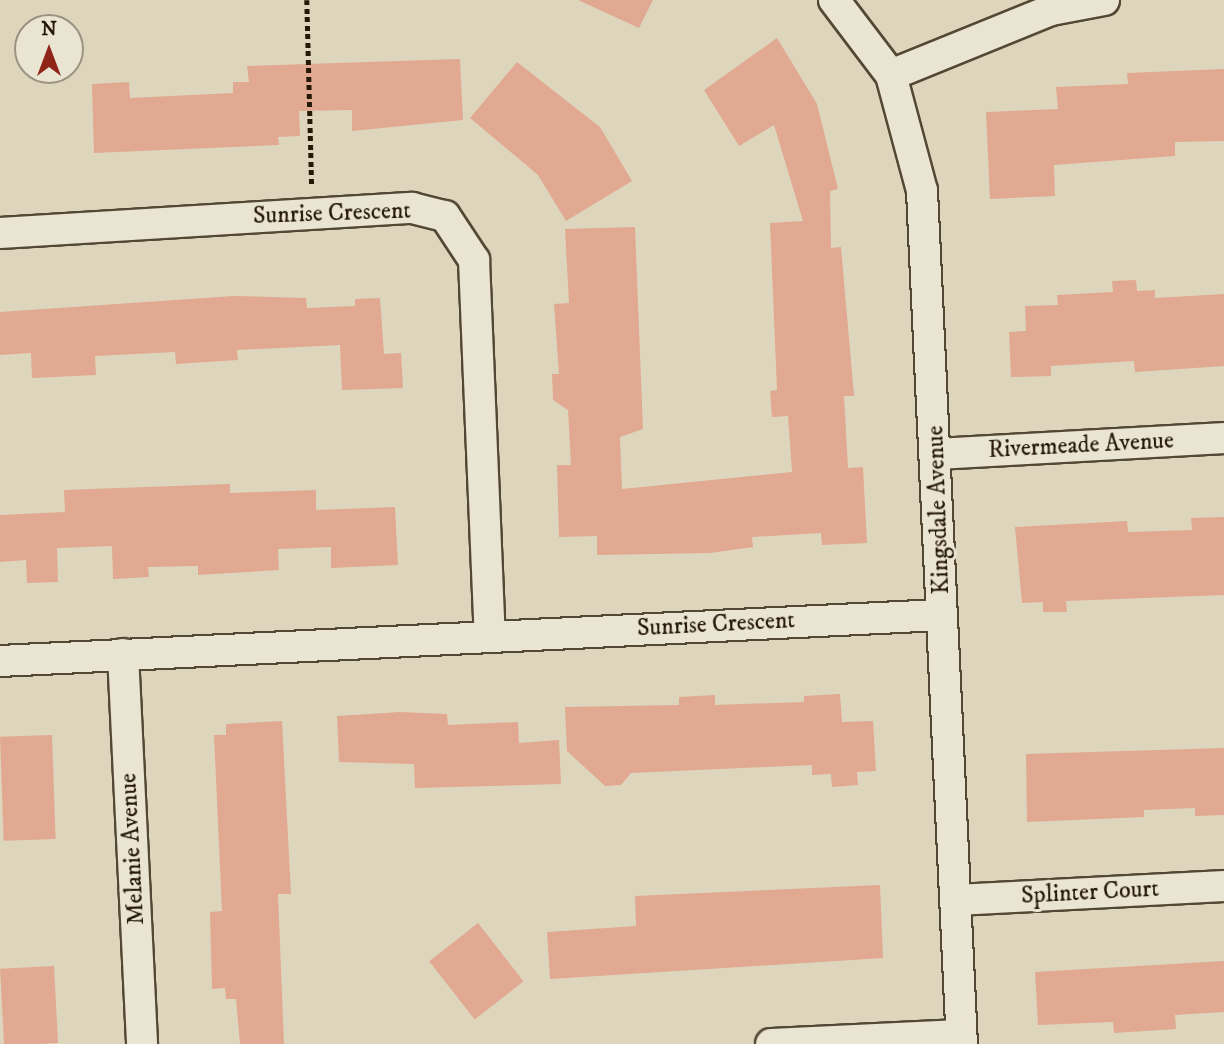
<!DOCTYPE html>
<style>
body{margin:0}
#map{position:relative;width:1224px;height:1044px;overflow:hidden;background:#ded6bc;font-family:"IM FELL DW Pica",serif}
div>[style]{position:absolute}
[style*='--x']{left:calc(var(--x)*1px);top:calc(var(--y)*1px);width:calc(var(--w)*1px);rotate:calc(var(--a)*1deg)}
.building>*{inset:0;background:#e1a892;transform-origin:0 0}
.path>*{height:4.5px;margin-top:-2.25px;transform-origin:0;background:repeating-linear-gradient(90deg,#251806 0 5px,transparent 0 8.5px)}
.roads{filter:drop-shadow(2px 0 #534834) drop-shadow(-2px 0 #534834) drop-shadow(0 2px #534834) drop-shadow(0 -2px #534834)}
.minor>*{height:30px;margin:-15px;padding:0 15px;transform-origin:15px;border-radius:15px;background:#eae4d3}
span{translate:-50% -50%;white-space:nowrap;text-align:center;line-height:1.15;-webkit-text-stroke:6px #eae4d3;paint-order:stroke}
.street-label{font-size:24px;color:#251806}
.north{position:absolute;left:14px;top:14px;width:70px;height:70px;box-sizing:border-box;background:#eae4d3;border:2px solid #9b9281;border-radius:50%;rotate:0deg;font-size:19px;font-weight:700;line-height:28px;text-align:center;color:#251806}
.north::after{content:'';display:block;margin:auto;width:24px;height:32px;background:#8f2418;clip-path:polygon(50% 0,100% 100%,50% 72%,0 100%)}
</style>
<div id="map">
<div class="building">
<i style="clip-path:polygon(578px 0,653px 0,639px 28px)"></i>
<i style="clip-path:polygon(777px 38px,817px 104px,838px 189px,830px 191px,831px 248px,841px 247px,854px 396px,844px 396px,848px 468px,863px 467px,867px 543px,822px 545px,821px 533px,752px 537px,753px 547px,710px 553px,597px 555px,597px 536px,559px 537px,557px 465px,571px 465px,568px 410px,553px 400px,552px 374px,559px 374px,554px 304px,569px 303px,565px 229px,635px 227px,643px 429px,620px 437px,622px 489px,792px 472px,788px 416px,772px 417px,770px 391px,777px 390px,770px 223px,803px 221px,774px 125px,739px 146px,704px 90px)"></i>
<i style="clip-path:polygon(460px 59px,463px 120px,352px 131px,352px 110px,299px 111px,300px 136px,278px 137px,279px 145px,94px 153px,92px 84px,129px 82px,130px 98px,233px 93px,233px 82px,249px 82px,247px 66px)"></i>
<i style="clip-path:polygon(517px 62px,600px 127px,632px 181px,566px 221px,538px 175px,470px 118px)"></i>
<i style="clip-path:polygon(1224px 69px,1224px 141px,1175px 142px,1175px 156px,1054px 165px,1055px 196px,990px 199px,986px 112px,1058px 109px,1056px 87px,1128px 84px,1127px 73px)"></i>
<i style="clip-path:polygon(1136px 280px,1137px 291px,1155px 290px,1155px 298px,1224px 294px,1224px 366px,1135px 372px,1134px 361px,1051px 366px,1051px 376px,1011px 377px,1009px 332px,1026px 331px,1025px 306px,1058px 305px,1057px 295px,1113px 292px,1112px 281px)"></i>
<i style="clip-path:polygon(234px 296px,306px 298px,307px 308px,355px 306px,355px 299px,380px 298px,384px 354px,401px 353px,403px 388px,342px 390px,340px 345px,237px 350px,238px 360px,176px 364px,175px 352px,95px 356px,96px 375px,32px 378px,31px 353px,0 355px,0 312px)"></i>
<i style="clip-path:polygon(230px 484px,230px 493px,316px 490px,316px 510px,395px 507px,398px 565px,331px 568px,331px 547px,278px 549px,279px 570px,198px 575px,198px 566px,148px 567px,149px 577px,113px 579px,112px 546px,57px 548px,58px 582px,27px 583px,26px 560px,0 562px,0 515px,65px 512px,64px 490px)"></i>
<i style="clip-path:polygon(1224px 517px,1224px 595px,1066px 601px,1067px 612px,1043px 612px,1043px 602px,1022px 603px,1015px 527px,1127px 521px,1128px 532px,1192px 530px,1191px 518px)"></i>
<i style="clip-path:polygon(840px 694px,842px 722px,873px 721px,876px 771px,857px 772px,858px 785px,832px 787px,831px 774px,812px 775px,812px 765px,631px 773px,621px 785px,605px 786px,567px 751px,565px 707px,679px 705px,679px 697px,715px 695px,715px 705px,804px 702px,804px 696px)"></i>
<i style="clip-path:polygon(400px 712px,447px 714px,448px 725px,518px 722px,519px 743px,559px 740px,561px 784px,415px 788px,414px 764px,339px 762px,337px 716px)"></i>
<i style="clip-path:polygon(282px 721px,291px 894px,278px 894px,284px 1044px,240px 1044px,236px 999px,226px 999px,225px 988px,212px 989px,210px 912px,222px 911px,214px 735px,226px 735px,226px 724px)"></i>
<i style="left:52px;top:735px;width:104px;height:52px;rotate:88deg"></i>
<i style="clip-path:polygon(1224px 748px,1224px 815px,1195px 816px,1195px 808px,1144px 810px,1144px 817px,1027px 822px,1026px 754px)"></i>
<i style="clip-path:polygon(880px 885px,883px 958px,550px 979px,547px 932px,636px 926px,635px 896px)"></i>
<i style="left:478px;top:923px;width:74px;height:62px;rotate:52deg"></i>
<i style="clip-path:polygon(1224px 961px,1224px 1012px,1175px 1015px,1176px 1029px,1114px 1033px,1113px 1022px,1038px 1025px,1035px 972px)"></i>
<i style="left:54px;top:966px;width:77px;height:54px;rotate:87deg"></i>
</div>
<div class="path">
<i style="--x:307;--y:0;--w:185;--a:88.5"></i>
</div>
<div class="roads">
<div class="minor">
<i style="--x:834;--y:0;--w:94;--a:52.8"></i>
<i style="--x:891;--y:75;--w:120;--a:75"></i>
<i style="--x:922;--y:191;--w:854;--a:87.32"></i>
<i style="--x:891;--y:75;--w:173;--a:-22.1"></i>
<i style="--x:1051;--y:10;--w:54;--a:-10.7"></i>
<i style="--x:0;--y:233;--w:413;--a:-3.5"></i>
<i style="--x:412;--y:208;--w:34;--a:14"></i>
<i style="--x:445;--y:216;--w:53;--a:56.6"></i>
<i style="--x:474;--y:260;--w:375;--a:87.6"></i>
<i style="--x:938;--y:454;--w:286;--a:-3.2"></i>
<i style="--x:123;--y:654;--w:390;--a:87.2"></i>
<i style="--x:0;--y:661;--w:943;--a:-2.8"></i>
<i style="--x:957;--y:900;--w:267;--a:-3"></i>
<i style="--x:771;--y:1044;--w:190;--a:-2.7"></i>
</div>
</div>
<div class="street-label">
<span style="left:332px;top:214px;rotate:-2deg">Sunrise Crescent</span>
<span style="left:1081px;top:446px;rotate:-3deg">Rivermeade Avenue</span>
<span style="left:939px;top:510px;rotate:-92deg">Kingsdale Avenue</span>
<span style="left:716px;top:625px;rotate:-3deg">Sunrise Crescent</span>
<span style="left:133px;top:849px;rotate:-93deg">Melanie Avenue</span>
<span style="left:1090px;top:893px;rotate:-3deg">Splinter Court</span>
</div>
<div class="north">N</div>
</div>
